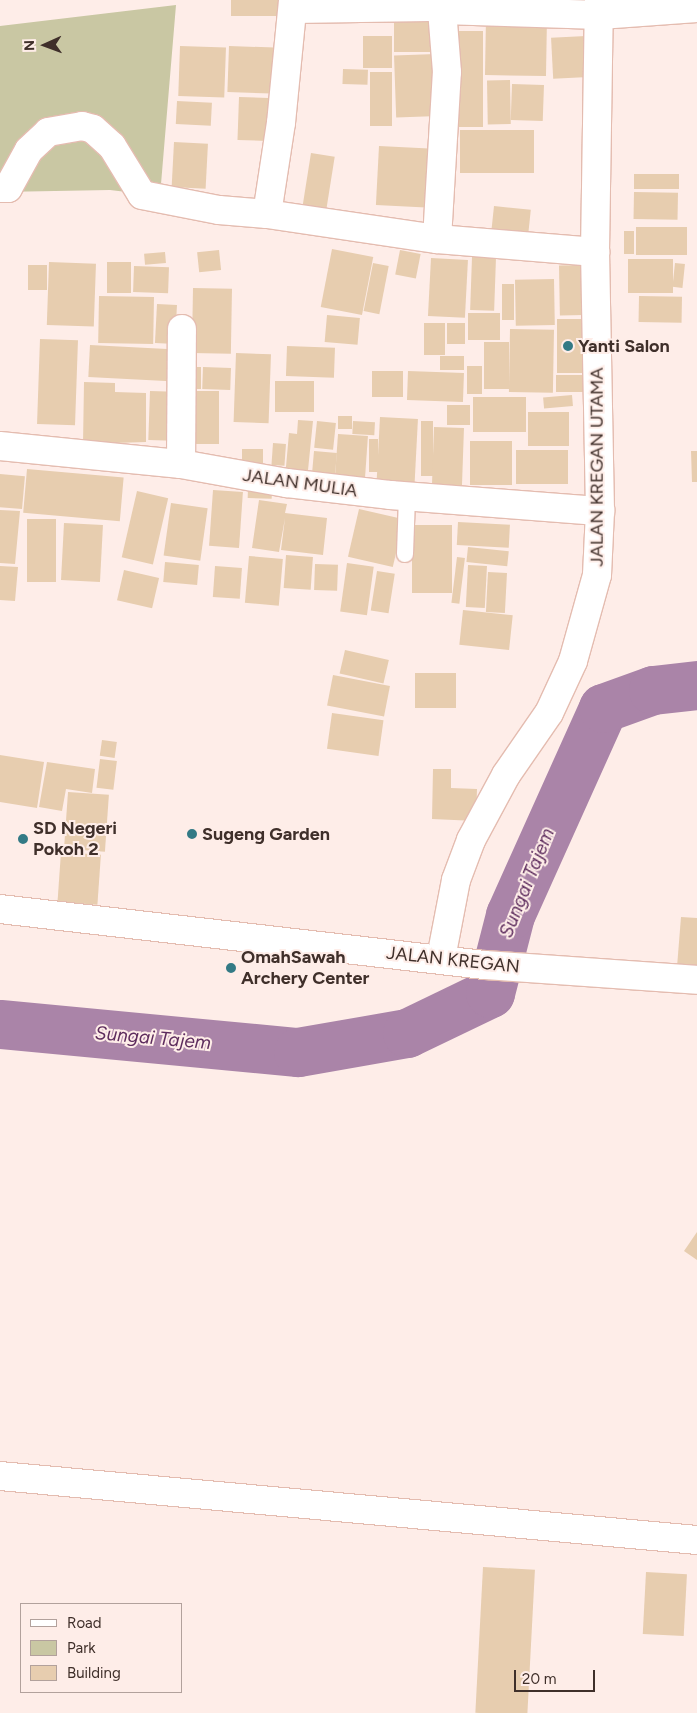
<!DOCTYPE html>
<style>
body{margin:0}
#map{position:relative;width:697px;height:1713px;overflow:hidden;background:#feede8;font-family:Figtree,sans-serif}
div>[style]{position:absolute}
[style*='--x']{left:calc(var(--x)*1px);top:calc(var(--y)*1px);width:calc(var(--w)*1px);rotate:calc(var(--a)*1deg)}
.green>*{inset:0;background:#c9c7a3}
.river>*{height:49px;margin:-24.5px;padding:0 24.5px;transform-origin:24.5px;border-radius:24.5px;background:#aa84a8}
.building>*{inset:0;background:#e7cdaf;transform-origin:0 0}
.roads{filter:drop-shadow(1px 0 #e4bcb0) drop-shadow(-1px 0 #e4bcb0) drop-shadow(0 1px #e4bcb0) drop-shadow(0 -1px #e4bcb0)}
.service>*{height:16px;margin:-8px;padding:0 8px;transform-origin:8px;border-radius:8px;background:#fff}
.minor>*{height:28px;margin:-14px;padding:0 14px;transform-origin:14px;border-radius:14px;background:#fff}
.dots>*{width:14px;height:14px;translate:-50% -50%;box-sizing:border-box;border:2px solid #feede8;border-radius:50%}
span{translate:-50% -50%;white-space:nowrap;text-align:center;line-height:1.15;-webkit-text-stroke:4px #feede8;paint-order:stroke}
.poi-label{font-size:18px;color:#3f2f2a;font-weight:700}
.left{translate:0 -50%;text-align:left}
.street-label{font-size:18px;color:#3f2f2a}
.water-label{font-size:19px;color:#5e2d5e;font-style:italic}
.legend{position:absolute;left:20px;top:1603px;width:162px;height:90px;box-sizing:border-box;background:#feede8;border:1px solid #b2a19c;margin:0;padding:6px 9px;list-style:none;font-size:15px;color:#3f2f2a}
.legend li{display:flex;align-items:center;gap:10px;height:25px}
.legend b{width:25px;border:1px solid #b2a19c}
.north{position:absolute;left:20px;top:20px;width:50px;height:50px;-webkit-text-stroke:4px #feede8;paint-order:stroke;rotate:268deg;font-size:14px;font-weight:700;line-height:20px;text-align:center;color:#3f2f2a}
.north::after{content:'';display:block;margin:auto;width:18px;height:22px;background:#3f2f2a;clip-path:polygon(50% 0,100% 100%,50% 72%,0 100%)}
.scale{position:absolute;left:514px;top:1670px;width:81px;height:22px;box-sizing:border-box;border:2px solid #3f2f2a;border-top:0;padding-left:6px;font-size:15px;line-height:18px;white-space:nowrap;color:#3f2f2a;-webkit-text-stroke:4px #feede8;paint-order:stroke}
</style>
<div id="map">
<div class="green">
<i style="clip-path:polygon(176px 5px,160px 196px,110px 190px,0 192px,0 26px)"></i>
</div>
<div class="river">
<i style="--x:0;--y:1024;--w:299;--a:5.4"></i>
<i style="--x:298;--y:1052;--w:111;--a:-9.9"></i>
<i style="--x:407;--y:1033;--w:92;--a:-25.7"></i>
<i style="--x:490;--y:993;--w:81;--a:-75.6"></i>
<i style="--x:510;--y:915;--w:227;--a:-65.8"></i>
<i style="--x:603;--y:708;--w:53;--a:-19.8"></i>
<i style="--x:653;--y:690;--w:44;--a:-6.5"></i>
</div>
<div class="building">
<i style="left:231px;top:0;width:47px;height:16px"></i>
<i style="left:486px;top:17px;width:61px;height:58px;rotate:1deg"></i>
<i style="left:443px;top:20px;width:32px;height:49px;rotate:90deg"></i>
<i style="left:459px;top:31px;width:24px;height:96px"></i>
<i style="left:363px;top:36px;width:29px;height:32px"></i>
<i style="left:586px;top:36px;width:41px;height:35px;rotate:87deg"></i>
<i style="left:180px;top:46px;width:46px;height:50px;rotate:2deg"></i>
<i style="left:229px;top:46px;width:53px;height:46px;rotate:2deg"></i>
<i style="left:436px;top:54px;width:62px;height:42px;rotate:88deg"></i>
<i style="left:343px;top:69px;width:25px;height:15px;rotate:2deg"></i>
<i style="left:370px;top:72px;width:22px;height:54px"></i>
<i style="left:510px;top:80px;width:44px;height:23px;rotate:89deg"></i>
<i style="left:512px;top:84px;width:32px;height:36px;rotate:2deg"></i>
<i style="left:239px;top:97px;width:37px;height:43px;rotate:2deg"></i>
<i style="left:177px;top:101px;width:35px;height:23px;rotate:3deg"></i>
<i style="left:460px;top:130px;width:74px;height:43px"></i>
<i style="left:174px;top:142px;width:34px;height:45px;rotate:3deg"></i>
<i style="left:379px;top:146px;width:50px;height:59px;rotate:3deg"></i>
<i style="left:311px;top:153px;width:24px;height:53px;rotate:9deg"></i>
<i style="left:634px;top:174px;width:45px;height:15px"></i>
<i style="left:634px;top:192px;width:44px;height:27px;rotate:1deg"></i>
<i style="left:494px;top:206px;width:37px;height:31px;rotate:6deg"></i>
<i style="left:687px;top:227px;width:28px;height:51px;rotate:90deg"></i>
<i style="left:624px;top:231px;width:10px;height:23px"></i>
<i style="left:332px;top:249px;width:42px;height:59px;rotate:11deg"></i>
<i style="left:219px;top:250px;width:20px;height:22px;rotate:84deg"></i>
<i style="left:400px;top:250px;width:21px;height:25px;rotate:11deg"></i>
<i style="left:165px;top:252px;width:11px;height:21px;rotate:85deg"></i>
<i style="left:472px;top:257px;width:24px;height:53px;rotate:2deg"></i>
<i style="left:431px;top:258px;width:37px;height:58px;rotate:3deg"></i>
<i style="left:628px;top:259px;width:45px;height:34px"></i>
<i style="left:49px;top:262px;width:47px;height:63px;rotate:2deg"></i>
<i style="left:107px;top:262px;width:24px;height:31px"></i>
<i style="left:373px;top:263px;width:16px;height:49px;rotate:11deg"></i>
<i style="left:675px;top:263px;width:10px;height:24px;rotate:6deg"></i>
<i style="left:28px;top:265px;width:19px;height:25px"></i>
<i style="left:583px;top:265px;width:50px;height:24px;rotate:89deg"></i>
<i style="left:134px;top:266px;width:35px;height:26px;rotate:2deg"></i>
<i style="left:554px;top:279px;width:46px;height:39px;rotate:89deg"></i>
<i style="left:514px;top:284px;width:36px;height:12px;rotate:90deg"></i>
<i style="left:193px;top:288px;width:39px;height:65px;rotate:1deg"></i>
<i style="left:99px;top:296px;width:55px;height:47px;rotate:1deg"></i>
<i style="left:639px;top:296px;width:43px;height:26px;rotate:1deg"></i>
<i style="left:157px;top:304px;width:20px;height:39px;rotate:3deg"></i>
<i style="left:500px;top:313px;width:27px;height:32px;rotate:90deg"></i>
<i style="left:327px;top:315px;width:33px;height:27px;rotate:5deg"></i>
<i style="left:557px;top:319px;width:26px;height:54px"></i>
<i style="left:424px;top:323px;width:21px;height:32px"></i>
<i style="left:447px;top:323px;width:18px;height:21px"></i>
<i style="left:510px;top:329px;width:44px;height:63px;rotate:1deg"></i>
<i style="left:40px;top:339px;width:38px;height:85px;rotate:2deg"></i>
<i style="left:484px;top:342px;width:25px;height:47px"></i>
<i style="left:90px;top:345px;width:82px;height:32px;rotate:3deg"></i>
<i style="left:287px;top:346px;width:48px;height:30px;rotate:2deg"></i>
<i style="left:236px;top:353px;width:35px;height:69px;rotate:2deg"></i>
<i style="left:440px;top:356px;width:24px;height:14px"></i>
<i style="left:467px;top:366px;width:15px;height:28px"></i>
<i style="left:187px;top:367px;width:14px;height:22px"></i>
<i style="left:203px;top:367px;width:28px;height:22px;rotate:2deg"></i>
<i style="left:372px;top:371px;width:31px;height:26px"></i>
<i style="left:408px;top:371px;width:56px;height:29px;rotate:2deg"></i>
<i style="left:556px;top:375px;width:27px;height:17px"></i>
<i style="left:275px;top:381px;width:39px;height:31px"></i>
<i style="clip-path:polygon(84px 382px,115px 383px,115px 392px,146px 393px,146px 442px,83px 444px)"></i>
<i style="left:150px;top:391px;width:25px;height:49px;rotate:2deg"></i>
<i style="left:185px;top:391px;width:34px;height:53px"></i>
<i style="left:572px;top:395px;width:11px;height:29px;rotate:85deg"></i>
<i style="left:473px;top:397px;width:53px;height:35px"></i>
<i style="left:447px;top:405px;width:23px;height:20px"></i>
<i style="left:528px;top:412px;width:41px;height:34px"></i>
<i style="left:338px;top:416px;width:14px;height:13px"></i>
<i style="left:380px;top:417px;width:38px;height:63px;rotate:3deg"></i>
<i style="clip-path:polygon(298px 420px,313px 421px,307px 480px,285px 478px,289px 433px,297px 434px)"></i>
<i style="left:317px;top:421px;width:19px;height:27px;rotate:6deg"></i>
<i style="left:353px;top:421px;width:22px;height:13px;rotate:3deg"></i>
<i style="left:421px;top:421px;width:12px;height:55px"></i>
<i style="left:434px;top:427px;width:30px;height:58px;rotate:2deg"></i>
<i style="left:338px;top:434px;width:30px;height:43px;rotate:4deg"></i>
<i style="left:369px;top:439px;width:9px;height:33px"></i>
<i style="left:470px;top:441px;width:42px;height:44px"></i>
<i style="left:273px;top:443px;width:13px;height:22px;rotate:4deg"></i>
<i style="left:242px;top:449px;width:21px;height:24px"></i>
<i style="left:516px;top:450px;width:52px;height:34px"></i>
<i style="left:314px;top:451px;width:23px;height:29px;rotate:5deg"></i>
<i style="clip-path:polygon(691px 451px,697px 451px,697px 482px,692px 482px)"></i>
<i style="left:27px;top:469px;width:97px;height:44px;rotate:5deg"></i>
<i style="left:0;top:474px;width:25px;height:33px;rotate:5deg"></i>
<i style="left:248px;top:489px;width:24px;height:9px;rotate:2deg"></i>
<i style="left:213px;top:490px;width:30px;height:56px;rotate:4deg"></i>
<i style="left:137px;top:491px;width:32px;height:68px;rotate:13deg"></i>
<i style="clip-path:polygon(259px 500px,287px 504px,285px 513px,327px 518px,323px 555px,281px 550px,285px 518px,279px 552px,252px 548px)"></i>
<i style="left:171px;top:503px;width:37px;height:53px;rotate:8deg"></i>
<i style="left:359px;top:509px;width:46px;height:49px;rotate:13deg"></i>
<i style="clip-path:polygon(0 510px,20px 511px,15px 564px,0 563px)"></i>
<i style="left:27px;top:519px;width:29px;height:63px"></i>
<i style="left:458px;top:522px;width:52px;height:23px;rotate:3deg"></i>
<i style="left:64px;top:523px;width:39px;height:57px;rotate:3deg"></i>
<i style="left:412px;top:525px;width:40px;height:68px"></i>
<i style="left:468px;top:547px;width:41px;height:15px;rotate:6deg"></i>
<i style="left:286px;top:555px;width:27px;height:33px;rotate:4deg"></i>
<i style="left:249px;top:556px;width:34px;height:47px;rotate:5deg"></i>
<i style="left:457px;top:557px;width:8px;height:46px;rotate:7deg"></i>
<i style="left:165px;top:562px;width:34px;height:20px;rotate:5deg"></i>
<i style="left:347px;top:563px;width:27px;height:49px;rotate:8deg"></i>
<i style="left:315px;top:564px;width:23px;height:26px;rotate:2deg"></i>
<i style="left:468px;top:565px;width:19px;height:42px;rotate:3deg"></i>
<i style="clip-path:polygon(0 566px,18px 567px,15px 601px,0 600px)"></i>
<i style="left:215px;top:566px;width:27px;height:31px;rotate:4deg"></i>
<i style="left:124px;top:570px;width:36px;height:31px;rotate:13deg"></i>
<i style="left:377px;top:571px;width:18px;height:40px;rotate:9deg"></i>
<i style="left:488px;top:572px;width:19px;height:40px;rotate:3deg"></i>
<i style="left:463px;top:610px;width:50px;height:35px;rotate:6deg"></i>
<i style="left:345px;top:650px;width:45px;height:24px;rotate:13deg"></i>
<i style="left:456px;top:673px;width:35px;height:41px;rotate:90deg"></i>
<i style="left:333px;top:675px;width:58px;height:31px;rotate:11deg"></i>
<i style="left:332px;top:713px;width:52px;height:36px;rotate:8deg"></i>
<i style="left:102px;top:740px;width:15px;height:16px;rotate:8deg"></i>
<i style="clip-path:polygon(0 755px,44px 762px,37px 808px,0 802px)"></i>
<i style="left:100px;top:759px;width:17px;height:29px;rotate:7deg"></i>
<i style="clip-path:polygon(47px 762px,95px 769px,92px 793px,66px 789px,62px 811px,39px 807px)"></i>
<i style="clip-path:polygon(433px 769px,451px 769px,451px 788px,477px 789px,476px 821px,432px 819px)"></i>
<i style="left:68px;top:792px;width:41px;height:57px;rotate:4deg"></i>
<i style="left:61px;top:852px;width:40px;height:50px;rotate:4deg"></i>
<i style="clip-path:polygon(681px 917px,697px 918px,697px 969px,677px 967px)"></i>
<i style="clip-path:polygon(697px 1232px,697px 1260px,684px 1251px)"></i>
<i style="left:483px;top:1567px;width:52px;height:146px;rotate:3deg"></i>
<i style="left:646px;top:1572px;width:41px;height:62px;rotate:3deg"></i>
</div>
<div class="roads">
<div class="service">
<i style="--x:405;--y:554;--w:58;--a:-88"></i>
</div>
<div class="minor">
<i style="--x:293;--y:9;--w:136;--a:-0.8"></i>
<i style="--x:429;--y:7;--w:7;--a:-90"></i>
<i style="--x:0;--y:188;--w:8;--a:0"></i>
<i style="--x:8;--y:188;--w:43;--a:-61.1"></i>
<i style="--x:29;--y:150;--w:26;--a:-43"></i>
<i style="--x:48;--y:132;--w:35;--a:-10"></i>
<i style="--x:82;--y:126;--w:11;--a:15"></i>
<i style="--x:93;--y:129;--w:25;--a:42"></i>
<i style="--x:112;--y:146;--w:57;--a:58.5"></i>
<i style="--x:142;--y:195;--w:78;--a:11"></i>
<i style="--x:219;--y:210;--w:48;--a:4.8"></i>
<i style="--x:267;--y:214;--w:172;--a:8.4"></i>
<i style="--x:437;--y:239;--w:159;--a:4.7"></i>
<i style="--x:267;--y:214;--w:92;--a:-81.3"></i>
<i style="--x:281;--y:123;--w:124;--a:-84.4"></i>
<i style="--x:437;--y:239;--w:167;--a:-86.6"></i>
<i style="--x:447;--y:72;--w:62;--a:-94.6"></i>
<i style="--x:442;--y:10;--w:158;--a:1.8"></i>
<i style="--x:600;--y:15;--w:97;--a:-4.1"></i>
<i style="--x:0;--y:446;--w:182;--a:5.7"></i>
<i style="--x:181;--y:464;--w:108;--a:10.2"></i>
<i style="--x:287;--y:483;--w:105;--a:6.6"></i>
<i style="--x:391;--y:495;--w:210;--a:4.4"></i>
<i style="--x:181;--y:464;--w:135;--a:-89.6"></i>
<i style="--x:0;--y:909;--w:488;--a:6.6"></i>
<i style="--x:485;--y:965;--w:213;--a:4"></i>
<i style="--x:441;--y:958;--w:79;--a:-79.1"></i>
<i style="--x:456;--y:880;--w:43;--a:-69.4"></i>
<i style="--x:471;--y:840;--w:74;--a:-61.7"></i>
<i style="--x:506;--y:775;--w:75;--a:-55.3"></i>
<i style="--x:549;--y:713;--w:57;--a:-65.2"></i>
<i style="--x:573;--y:661;--w:89;--a:-74.4"></i>
<i style="--x:597;--y:575;--w:64;--a:-87.3"></i>
<i style="--x:600;--y:511;--w:259;--a:-91.1"></i>
<i style="--x:595;--y:252;--w:252;--a:-89.1"></i>
<i style="--x:0;--y:1476;--w:700;--a:5.25"></i>
</div>
</div>
<div class="dots">
<i style="left:568px;top:346px;background:#337a85"></i>
<i style="left:192px;top:834px;background:#337a85"></i>
<i style="left:23px;top:839px;background:#337a85"></i>
<i style="left:231px;top:968px;background:#337a85"></i>
</div>
<div class="poi-label">
<span class="left" style="left:578px;top:346px">Yanti Salon</span>
<span class="left" style="left:33px;top:839px">SD Negeri<br>Pokoh 2</span>
<span class="left" style="left:202px;top:834px">Sugeng Garden</span>
<span class="left" style="left:241px;top:968px">OmahSawah<br>Archery Center</span>
</div>
<div class="street-label">
<span style="left:597px;top:467px;rotate:-90deg">JALAN KREGAN UTAMA</span>
<span style="left:300px;top:483px;rotate:8deg">JALAN MULIA</span>
<span style="left:453px;top:960px;rotate:6deg">JALAN KREGAN</span>
</div>
<div class="water-label">
<span style="left:527px;top:883px;rotate:-68deg">Sungai Tajem</span>
<span style="left:153px;top:1038px;rotate:5deg">Sungai Tajem</span>
</div>
<ul class="legend">
<li><b style="height:6px;background:#fff"></b>Road</li>
<li><b style="height:14px;background:#c9c7a3"></b>Park</li>
<li><b style="height:14px;background:#e7cdaf"></b>Building</li>
</ul>
<div class="north">N</div>
<div class="scale">20 m</div>
</div>
